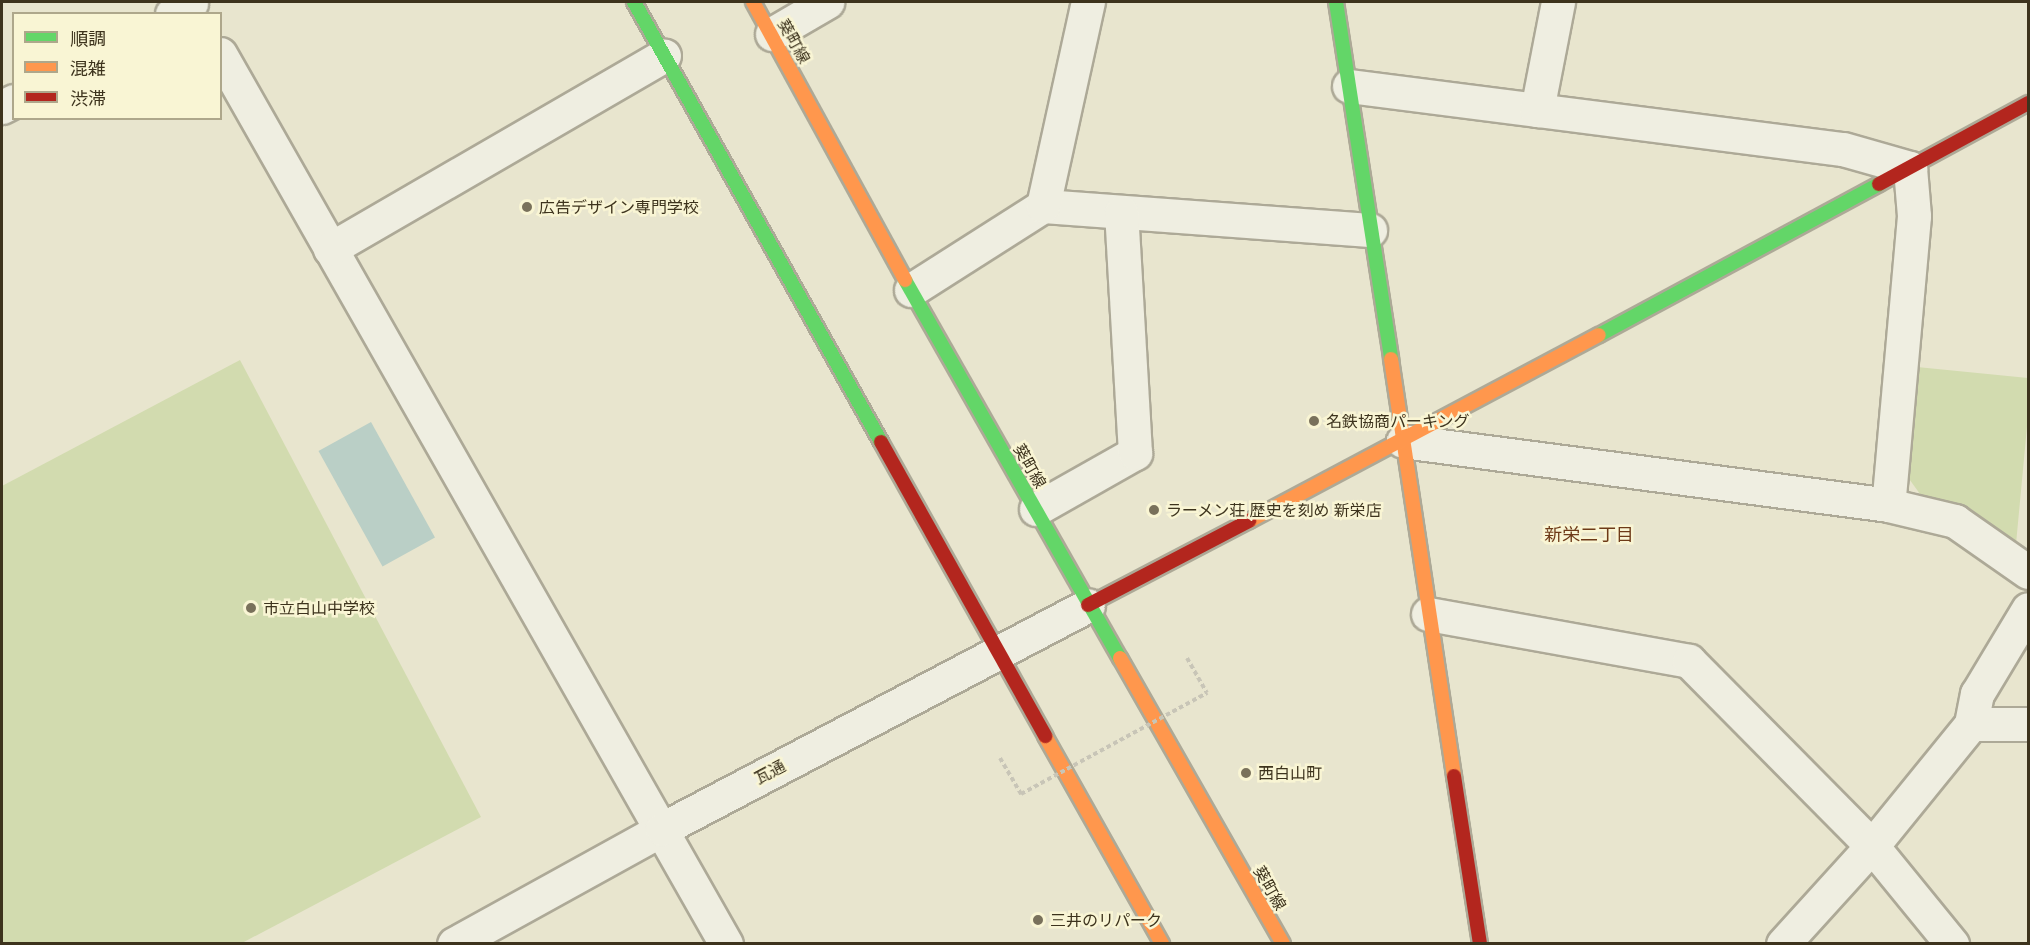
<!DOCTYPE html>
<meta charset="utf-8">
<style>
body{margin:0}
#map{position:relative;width:2030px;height:945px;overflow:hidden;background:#e8e5ce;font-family:Lora,"Noto Sans JP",serif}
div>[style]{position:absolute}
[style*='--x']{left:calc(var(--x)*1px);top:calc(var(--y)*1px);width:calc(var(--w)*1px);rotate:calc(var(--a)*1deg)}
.green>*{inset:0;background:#d2dbaf}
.water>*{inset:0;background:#bacfc6;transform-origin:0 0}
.path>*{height:4px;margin-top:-2px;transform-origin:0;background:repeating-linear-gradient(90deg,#c8c5b7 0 4.5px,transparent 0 7.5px)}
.roads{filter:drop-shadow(2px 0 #ada997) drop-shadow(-2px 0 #ada997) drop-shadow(0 2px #ada997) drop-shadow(0 -2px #ada997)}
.street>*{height:33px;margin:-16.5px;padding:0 16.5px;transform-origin:16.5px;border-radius:16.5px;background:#efeee1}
.fast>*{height:14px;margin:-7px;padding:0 7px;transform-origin:7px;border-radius:7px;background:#63d668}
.slow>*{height:14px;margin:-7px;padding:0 7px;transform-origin:7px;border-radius:7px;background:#ff974d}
.jam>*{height:14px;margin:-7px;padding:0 7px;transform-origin:7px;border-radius:7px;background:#b3261e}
.path-bridge>*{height:4px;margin-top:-2px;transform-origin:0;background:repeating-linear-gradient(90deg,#c8c5b7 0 4.5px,transparent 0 7.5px)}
.dots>*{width:16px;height:16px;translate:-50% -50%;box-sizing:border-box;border:3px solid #f9f5d4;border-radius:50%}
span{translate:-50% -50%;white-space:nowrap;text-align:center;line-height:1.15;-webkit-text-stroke:5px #f9f5d4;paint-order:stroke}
.street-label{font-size:16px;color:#3d331d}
.poi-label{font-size:16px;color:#3d331d}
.left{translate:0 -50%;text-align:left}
.neighbourhood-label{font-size:18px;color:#6e3a18}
.frame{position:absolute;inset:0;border:3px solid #3d331d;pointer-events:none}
.legend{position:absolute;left:12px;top:12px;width:210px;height:108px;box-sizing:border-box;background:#f9f5d4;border:2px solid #aea78b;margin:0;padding:8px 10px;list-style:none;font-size:18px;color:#3d331d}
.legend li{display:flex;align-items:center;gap:12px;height:30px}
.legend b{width:30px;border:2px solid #aea78b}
</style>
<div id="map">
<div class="green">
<i style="clip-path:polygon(240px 360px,481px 817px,242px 943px,2px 943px,2px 486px)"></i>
<i style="clip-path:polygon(1917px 367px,2028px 378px,2028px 416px,2016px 544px,1972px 510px,1920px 494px,1907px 476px)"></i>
</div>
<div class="water">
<i style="left:371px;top:422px;width:132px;height:60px;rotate:61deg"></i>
</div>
<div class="path">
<i style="--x:1187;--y:658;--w:40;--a:60.3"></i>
<i style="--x:1000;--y:758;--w:42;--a:59.7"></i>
</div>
<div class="roads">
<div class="street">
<i style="--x:172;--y:14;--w:22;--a:-30"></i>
<i style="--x:772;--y:34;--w:64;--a:-30.2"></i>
<i style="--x:220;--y:54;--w:1024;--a:60.38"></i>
<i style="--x:1349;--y:86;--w:190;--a:7.3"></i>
<i style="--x:1537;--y:110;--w:110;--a:-79"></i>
<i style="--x:2;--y:107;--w:13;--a:-27"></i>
<i style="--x:1537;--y:110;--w:308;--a:7.3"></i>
<i style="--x:1843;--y:149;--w:70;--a:15.8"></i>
<i style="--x:1910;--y:168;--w:48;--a:85.2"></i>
<i style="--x:1914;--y:216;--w:290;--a:95.1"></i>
<i style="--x:1043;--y:206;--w:328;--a:4.2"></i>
<i style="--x:330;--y:249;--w:386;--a:-30.1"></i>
<i style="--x:911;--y:290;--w:156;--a:-32.5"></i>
<i style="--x:1043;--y:206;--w:209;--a:-77.6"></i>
<i style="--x:1403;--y:441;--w:489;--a:7.5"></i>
<i style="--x:1888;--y:505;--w:69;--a:13.4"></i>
<i style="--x:1955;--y:521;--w:89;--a:34.9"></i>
<i style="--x:1036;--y:509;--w:114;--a:-29.5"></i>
<i style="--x:1135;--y:453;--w:241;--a:-93.3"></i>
<i style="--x:1428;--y:614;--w:265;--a:10.2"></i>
<i style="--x:1689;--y:661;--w:260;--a:45.3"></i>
<i style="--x:1872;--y:846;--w:127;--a:50.8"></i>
<i style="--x:1971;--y:724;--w:57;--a:0"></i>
<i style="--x:454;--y:944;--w:238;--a:-28.9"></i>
<i style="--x:662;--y:829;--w:481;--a:-27.7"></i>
<i style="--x:1783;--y:944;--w:132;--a:-47.8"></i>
<i style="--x:1872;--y:846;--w:157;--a:-50.9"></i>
<i style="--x:1971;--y:724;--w:31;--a:-79"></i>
<i style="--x:1977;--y:694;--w:99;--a:-59"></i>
</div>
<div class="fast">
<i style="--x:634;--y:2;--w:505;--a:60.69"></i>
<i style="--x:1336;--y:2;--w:361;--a:81.2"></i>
<i style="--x:905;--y:280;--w:435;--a:60.4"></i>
<i style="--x:1599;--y:335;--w:318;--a:-28.3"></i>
</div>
<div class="slow">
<i style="--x:753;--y:2;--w:317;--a:61.3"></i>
<i style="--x:1391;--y:359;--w:422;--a:81.4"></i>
<i style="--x:1249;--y:521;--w:396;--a:-28"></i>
<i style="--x:1120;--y:658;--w:329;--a:60.3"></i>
<i style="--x:1045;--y:736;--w:239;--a:60.6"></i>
</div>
<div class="jam">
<i style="--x:1879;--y:184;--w:170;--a:-28.5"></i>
<i style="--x:881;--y:442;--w:337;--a:60.8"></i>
<i style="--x:1088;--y:605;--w:182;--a:-27.6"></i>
<i style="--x:1454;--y:776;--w:170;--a:81.2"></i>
</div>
</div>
<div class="path-bridge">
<i style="--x:1021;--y:794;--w:212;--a:-28.5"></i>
</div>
<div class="dots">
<i style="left:527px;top:207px;background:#79715b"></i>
<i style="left:1314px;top:421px;background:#79715b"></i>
<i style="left:1154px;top:510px;background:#79715b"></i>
<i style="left:251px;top:608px;background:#79715b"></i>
<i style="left:1246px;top:773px;background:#79715b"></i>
<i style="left:1038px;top:920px;background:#79715b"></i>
</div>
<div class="street-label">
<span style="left:794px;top:41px;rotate:61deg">葵町線</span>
<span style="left:1030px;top:466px;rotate:60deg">葵町線</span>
<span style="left:770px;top:772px;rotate:-28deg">瓦通</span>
<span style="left:1270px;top:888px;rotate:60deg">葵町線</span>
</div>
<div class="poi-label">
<span class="left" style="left:539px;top:207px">広告デザイン専門学校</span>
<span class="left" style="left:1326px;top:421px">名鉄協商パーキング</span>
<span class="left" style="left:1166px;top:510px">ラーメン荘 歴史を刻め 新栄店</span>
<span class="left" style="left:263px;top:608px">市立白山中学校</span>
<span class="left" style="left:1258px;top:773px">西白山町</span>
<span class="left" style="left:1050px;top:920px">三井のリパーク</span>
</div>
<div class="neighbourhood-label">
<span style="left:1589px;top:535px">新栄二丁目</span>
</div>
<div class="frame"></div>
<ul class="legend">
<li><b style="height:8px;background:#63d668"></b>順調</li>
<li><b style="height:8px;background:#ff974d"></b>混雑</li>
<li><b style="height:8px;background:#b3261e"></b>渋滞</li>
</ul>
</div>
